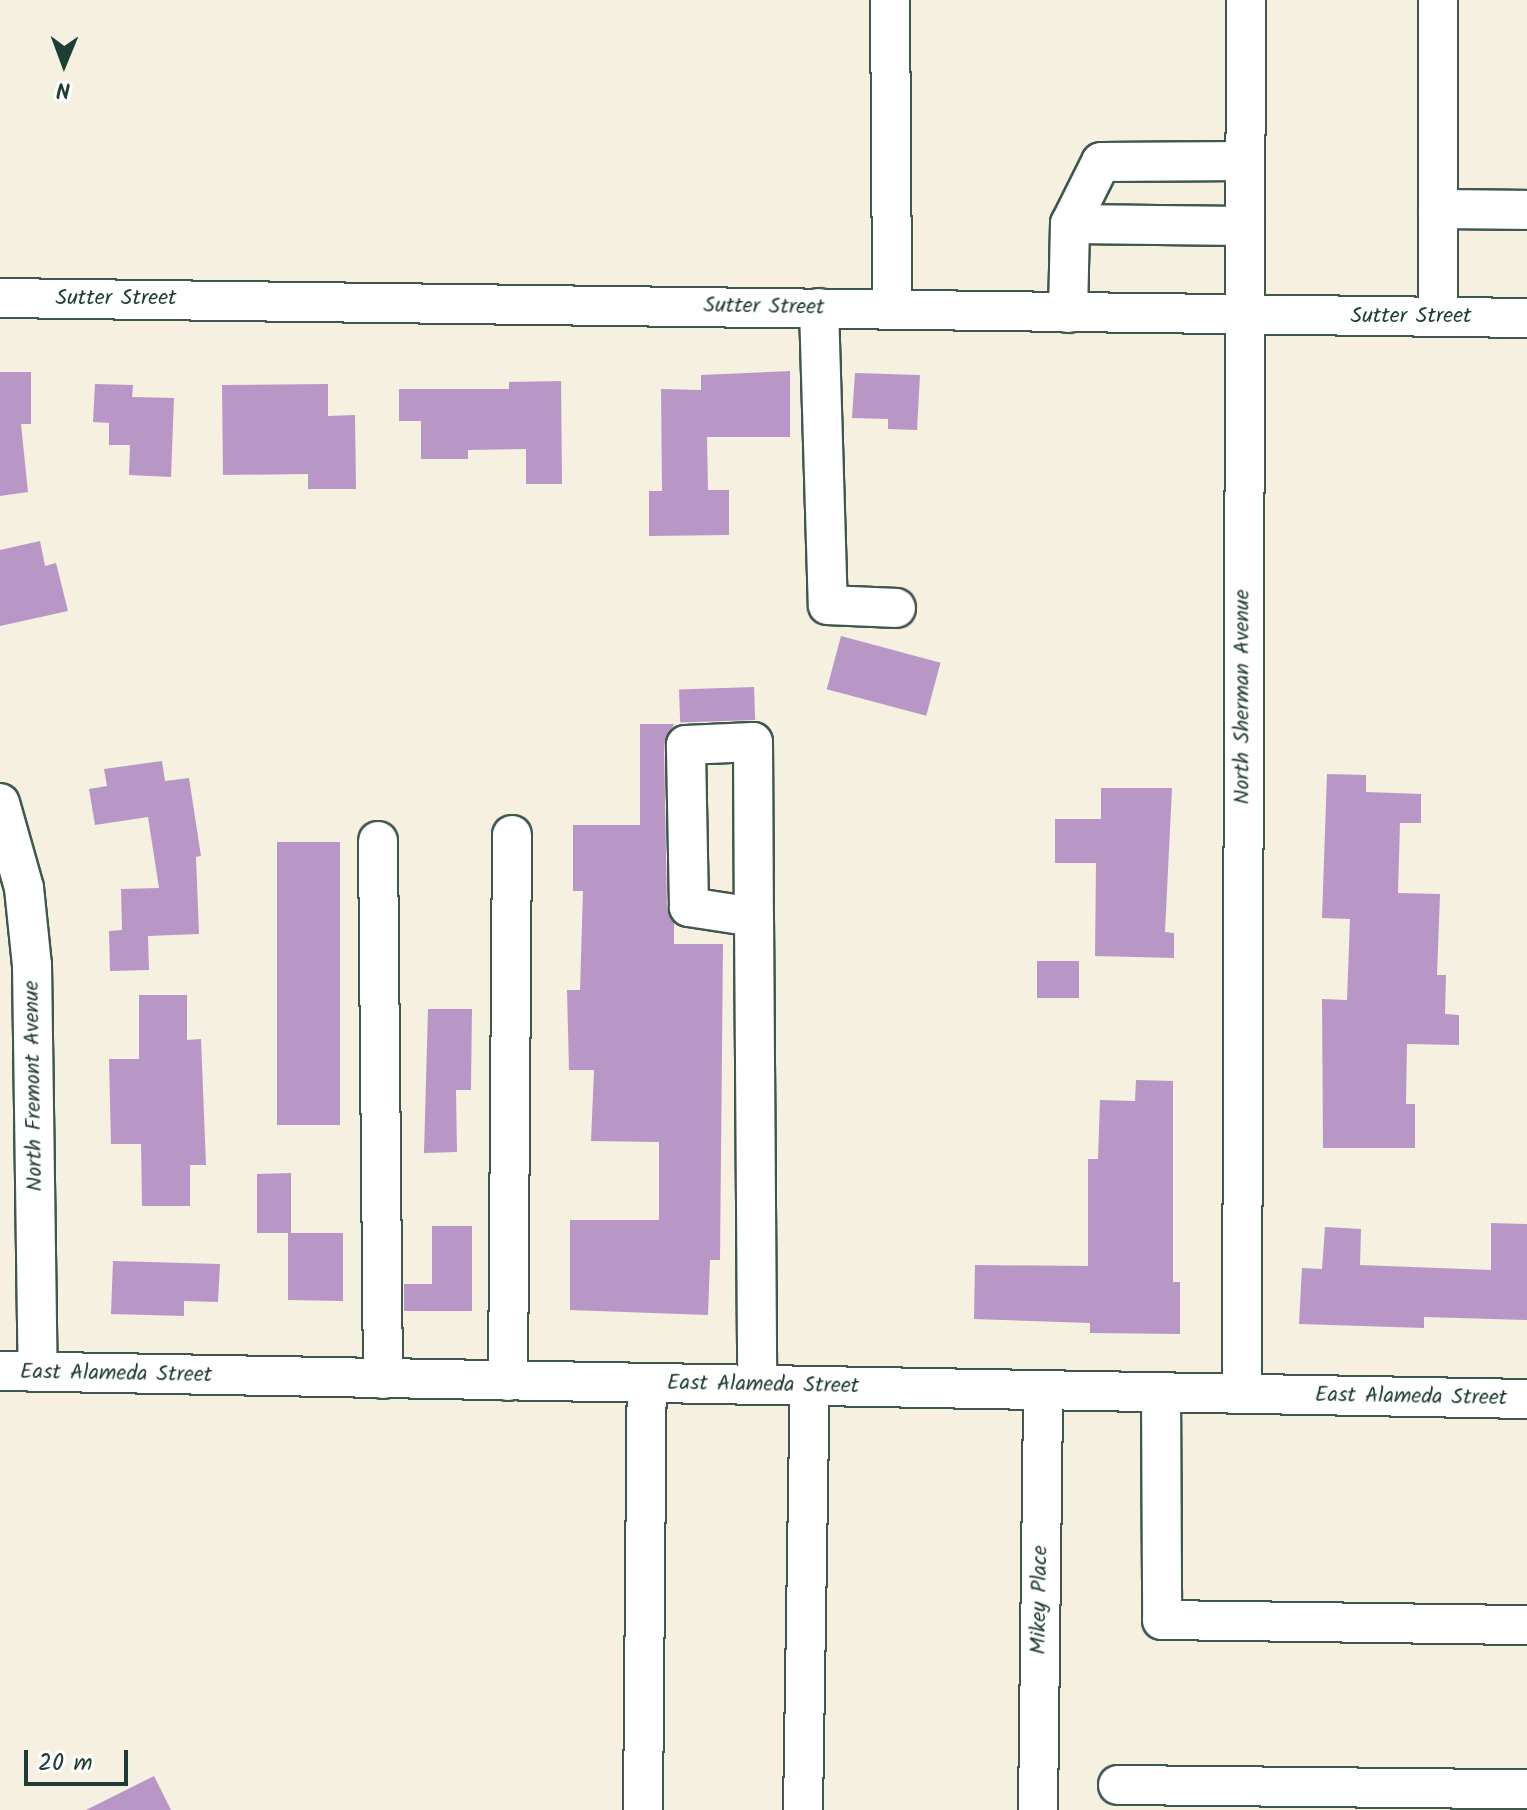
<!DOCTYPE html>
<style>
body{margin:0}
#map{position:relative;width:1527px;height:1810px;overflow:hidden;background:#f5f0df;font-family:Kalam,sans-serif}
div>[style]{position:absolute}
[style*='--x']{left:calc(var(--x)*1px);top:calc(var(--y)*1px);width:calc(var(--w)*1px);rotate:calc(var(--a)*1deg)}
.building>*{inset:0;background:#b897c7;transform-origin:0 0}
.roads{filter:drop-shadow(2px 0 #3f584e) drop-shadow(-2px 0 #3f584e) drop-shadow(0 2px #3f584e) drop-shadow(0 -2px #3f584e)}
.minor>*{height:38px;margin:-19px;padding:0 19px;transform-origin:19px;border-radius:19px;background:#fff}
span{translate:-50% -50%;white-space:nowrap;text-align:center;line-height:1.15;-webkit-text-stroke:6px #fff;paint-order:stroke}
.street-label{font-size:22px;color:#1f3d34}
.north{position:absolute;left:24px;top:24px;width:80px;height:80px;-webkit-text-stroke:6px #fff;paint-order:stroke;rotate:181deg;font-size:22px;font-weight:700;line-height:32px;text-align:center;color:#1f3d34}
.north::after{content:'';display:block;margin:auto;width:28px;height:36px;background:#1f3d34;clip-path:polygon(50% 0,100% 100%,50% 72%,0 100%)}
.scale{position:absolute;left:24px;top:1750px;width:104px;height:36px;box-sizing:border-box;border:4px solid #1f3d34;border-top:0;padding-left:10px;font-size:24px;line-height:28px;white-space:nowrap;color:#1f3d34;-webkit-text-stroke:6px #fff;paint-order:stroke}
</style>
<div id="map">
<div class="building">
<i style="clip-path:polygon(790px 371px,790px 437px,707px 437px,708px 490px,729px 490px,729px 535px,649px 536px,649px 491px,662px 491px,661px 389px,701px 390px,701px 375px)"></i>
<i style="clip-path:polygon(0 372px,31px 372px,31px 424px,21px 424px,28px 492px,0 496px)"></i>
<i style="clip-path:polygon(855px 373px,920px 375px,917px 430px,888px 429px,888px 419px,852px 418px)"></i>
<i style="clip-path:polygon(561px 381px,562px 484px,526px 484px,526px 449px,468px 450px,468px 459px,421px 459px,421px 421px,399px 421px,399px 389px,509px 389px,509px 382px)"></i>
<i style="clip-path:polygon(95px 384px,133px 385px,132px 397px,174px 398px,171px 477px,129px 475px,130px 445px,109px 445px,109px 423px,93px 422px)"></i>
<i style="clip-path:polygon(328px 384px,328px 416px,355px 415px,356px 489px,308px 489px,308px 474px,223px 475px,222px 385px)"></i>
<i style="clip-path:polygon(40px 541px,45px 566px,56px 563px,68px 611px,0 626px,0 550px)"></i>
<i style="left:841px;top:636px;width:103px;height:55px;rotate:15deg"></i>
<i style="left:754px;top:687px;width:33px;height:75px;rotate:88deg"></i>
<i style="clip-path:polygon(640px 724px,674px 724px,664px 745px,667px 907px,674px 923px,674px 944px,723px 944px,720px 1260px,710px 1260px,708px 1315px,570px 1310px,570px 1220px,659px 1220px,659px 1142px,591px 1141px,594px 1070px,569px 1070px,567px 990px,580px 990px,583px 891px,573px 891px,573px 825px,640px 825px)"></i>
<i style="clip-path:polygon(162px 761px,165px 781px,189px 778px,201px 856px,196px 857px,199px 934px,148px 936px,149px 970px,110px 971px,109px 931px,122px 930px,121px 889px,159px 888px,148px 817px,95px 825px,89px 789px,107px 786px,104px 769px)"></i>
<i style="clip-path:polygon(1327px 774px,1366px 775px,1366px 792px,1421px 794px,1421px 823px,1400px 823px,1398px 893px,1440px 894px,1437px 975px,1446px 975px,1445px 1014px,1459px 1015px,1459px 1045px,1407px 1044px,1406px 1104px,1415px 1104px,1415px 1148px,1323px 1148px,1322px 999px,1347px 1000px,1350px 919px,1322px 918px)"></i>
<i style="clip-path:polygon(1101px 788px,1172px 788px,1165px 932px,1174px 933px,1174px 958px,1095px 956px,1096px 863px,1055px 863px,1055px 819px,1101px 819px)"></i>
<i style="left:277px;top:842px;width:63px;height:283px"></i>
<i style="left:1037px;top:961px;width:42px;height:37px"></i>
<i style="clip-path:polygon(139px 995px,187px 995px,187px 1040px,201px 1039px,206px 1165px,190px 1165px,190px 1206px,142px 1206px,141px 1144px,111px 1144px,109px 1059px,139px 1059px)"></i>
<i style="clip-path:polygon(428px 1009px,472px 1009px,471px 1090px,456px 1090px,457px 1152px,424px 1153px)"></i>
<i style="clip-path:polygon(1136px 1080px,1173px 1081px,1173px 1282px,1180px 1282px,1180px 1334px,1090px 1333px,1090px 1323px,974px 1319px,975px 1265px,1088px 1266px,1088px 1159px,1098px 1159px,1100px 1100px,1135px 1101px)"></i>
<i style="clip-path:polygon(291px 1173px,291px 1233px,343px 1233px,343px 1301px,288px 1300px,288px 1233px,257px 1233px,257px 1174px)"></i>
<i style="clip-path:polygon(1491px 1223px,1527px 1224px,1527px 1320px,1424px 1317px,1424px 1328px,1299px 1324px,1302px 1268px,1322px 1269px,1325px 1227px,1361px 1229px,1360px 1265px,1491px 1270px)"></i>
<i style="clip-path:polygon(432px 1226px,472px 1226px,472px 1311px,404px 1311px,404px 1284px,432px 1284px)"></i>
<i style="clip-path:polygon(113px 1261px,220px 1264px,218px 1302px,184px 1301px,184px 1316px,111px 1314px)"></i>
<i style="clip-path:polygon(154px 1776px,171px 1810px,86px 1810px)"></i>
</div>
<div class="roads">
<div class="minor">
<i style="--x:890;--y:0;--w:310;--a:89.6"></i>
<i style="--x:1438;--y:209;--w:89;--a:0.6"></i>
<i style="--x:1070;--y:224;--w:69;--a:-63.4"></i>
<i style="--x:1101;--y:162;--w:144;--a:-0.4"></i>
<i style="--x:0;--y:298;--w:1527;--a:0.75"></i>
<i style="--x:819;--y:308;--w:297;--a:88.3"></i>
<i style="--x:828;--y:605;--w:68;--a:2.5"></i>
<i style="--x:1068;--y:313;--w:89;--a:-88.7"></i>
<i style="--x:1070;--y:224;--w:175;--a:0.7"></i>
<i style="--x:1438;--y:317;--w:317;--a:-90"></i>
<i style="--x:0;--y:803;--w:88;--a:74.2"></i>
<i style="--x:24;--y:888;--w:77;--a:84.1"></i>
<i style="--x:32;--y:965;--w:407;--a:89.2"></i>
<i style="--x:378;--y:841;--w:538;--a:89.47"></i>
<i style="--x:754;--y:917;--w:66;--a:-171.3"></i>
<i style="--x:689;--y:907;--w:162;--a:-91.1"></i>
<i style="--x:686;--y:745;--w:67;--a:-2.6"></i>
<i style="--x:753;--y:742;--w:175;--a:89.7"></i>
<i style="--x:754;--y:917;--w:468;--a:89.6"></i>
<i style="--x:0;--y:1371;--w:1527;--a:1.05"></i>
<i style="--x:508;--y:1381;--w:546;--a:-89.58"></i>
<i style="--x:1161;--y:1392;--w:228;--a:89.7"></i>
<i style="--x:1162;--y:1620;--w:365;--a:0.8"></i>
<i style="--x:1242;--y:1393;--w:1393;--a:-89.84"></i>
<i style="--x:1118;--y:1785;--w:409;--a:0.6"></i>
<i style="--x:643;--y:1810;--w:427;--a:-89.5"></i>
<i style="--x:803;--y:1810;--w:424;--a:-89.1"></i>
<i style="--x:1038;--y:1810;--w:420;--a:-89.3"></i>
</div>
</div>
<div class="street-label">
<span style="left:116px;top:299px">Sutter Street</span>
<span style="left:764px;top:307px;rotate:1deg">Sutter Street</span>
<span style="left:1411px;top:317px">Sutter Street</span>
<span style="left:1243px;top:697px;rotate:-90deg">North Sherman Avenue</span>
<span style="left:34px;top:1086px;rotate:-91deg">North Fremont Avenue</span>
<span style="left:116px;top:1374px;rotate:1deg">East Alameda Street</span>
<span style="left:763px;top:1385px;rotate:1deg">East Alameda Street</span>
<span style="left:1411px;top:1397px;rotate:1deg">East Alameda Street</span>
<span style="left:1040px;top:1600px;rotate:-89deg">Mikey Place</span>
</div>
<div class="north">N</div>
<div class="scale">20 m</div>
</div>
